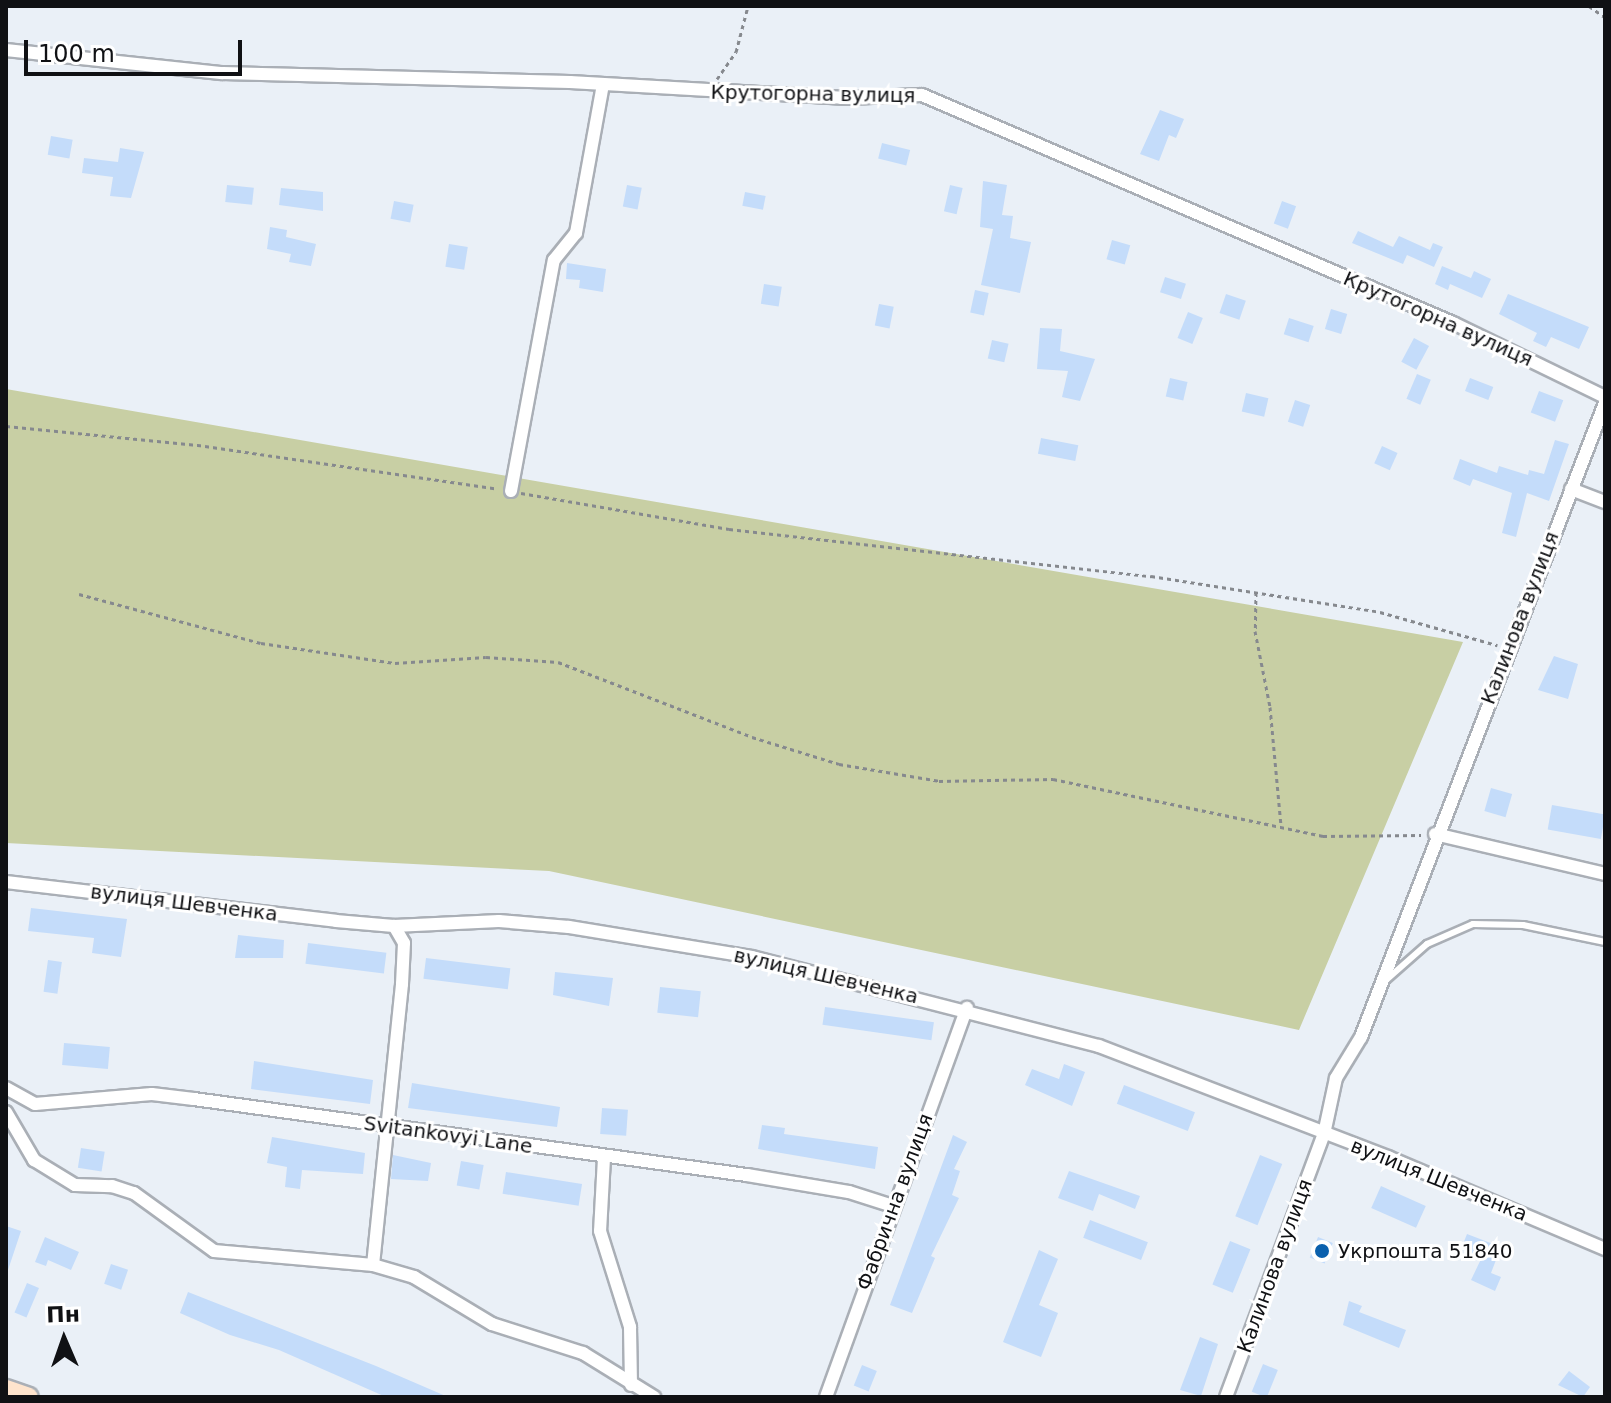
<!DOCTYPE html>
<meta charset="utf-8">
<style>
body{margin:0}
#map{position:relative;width:1611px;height:1403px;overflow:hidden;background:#eaf0f7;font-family:"DejaVu Sans",sans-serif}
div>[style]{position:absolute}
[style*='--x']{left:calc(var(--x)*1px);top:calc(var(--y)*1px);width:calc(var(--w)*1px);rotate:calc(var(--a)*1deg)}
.green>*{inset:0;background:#c8cfa4}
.building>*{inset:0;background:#c4dcfa;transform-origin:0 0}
.path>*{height:3px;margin-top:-1.5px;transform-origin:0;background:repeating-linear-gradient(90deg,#86898e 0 4px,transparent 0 8px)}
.roads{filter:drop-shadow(2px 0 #aaafb6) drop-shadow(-2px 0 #aaafb6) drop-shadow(0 2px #aaafb6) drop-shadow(0 -2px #aaafb6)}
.lane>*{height:6px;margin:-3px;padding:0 3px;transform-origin:3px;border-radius:3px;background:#fff}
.street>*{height:12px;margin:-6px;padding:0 6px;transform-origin:6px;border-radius:6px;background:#fff}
.secondary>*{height:18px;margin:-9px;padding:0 9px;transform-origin:9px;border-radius:9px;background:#fee4cd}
.dots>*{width:22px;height:22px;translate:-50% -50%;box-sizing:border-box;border:4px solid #fff;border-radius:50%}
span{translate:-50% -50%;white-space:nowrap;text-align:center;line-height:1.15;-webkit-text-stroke:6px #fff;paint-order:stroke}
.street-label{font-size:20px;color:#101114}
.poi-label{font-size:20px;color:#101114}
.left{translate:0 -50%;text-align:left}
.frame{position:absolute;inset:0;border:8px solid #101114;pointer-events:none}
.north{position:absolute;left:24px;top:1299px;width:80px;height:80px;-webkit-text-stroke:6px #fff;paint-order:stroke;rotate:358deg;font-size:22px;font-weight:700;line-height:32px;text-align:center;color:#101114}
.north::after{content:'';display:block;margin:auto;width:28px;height:36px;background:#101114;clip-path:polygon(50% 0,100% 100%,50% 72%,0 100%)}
.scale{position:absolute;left:24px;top:40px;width:218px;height:36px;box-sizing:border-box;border:4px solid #101114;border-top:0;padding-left:10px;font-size:24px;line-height:28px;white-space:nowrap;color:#101114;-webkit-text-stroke:6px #fff;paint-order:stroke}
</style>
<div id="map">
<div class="green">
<i style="clip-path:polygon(6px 389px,1463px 642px,1299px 1030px,549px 871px,6px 843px)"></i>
</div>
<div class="building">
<i style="clip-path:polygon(1160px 110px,1184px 119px,1176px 138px,1169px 135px,1159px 161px,1140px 154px)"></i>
<i style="left:51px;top:136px;width:22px;height:19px;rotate:10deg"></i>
<i style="left:882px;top:143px;width:29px;height:16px;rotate:14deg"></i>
<i style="clip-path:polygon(120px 148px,144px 152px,131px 198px,110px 196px,113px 177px,82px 173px,84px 158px,118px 162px)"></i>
<i style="clip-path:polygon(983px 181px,1007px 185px,1002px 215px,1013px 216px,1010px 238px,1031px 242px,1020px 293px,981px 285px,993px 229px,980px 227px)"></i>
<i style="left:227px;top:185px;width:27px;height:17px;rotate:6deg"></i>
<i style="left:627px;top:185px;width:15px;height:22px;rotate:11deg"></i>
<i style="left:950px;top:185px;width:13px;height:27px;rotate:13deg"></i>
<i style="clip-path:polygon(281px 188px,323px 192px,323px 211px,279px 205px)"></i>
<i style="left:745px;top:192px;width:21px;height:14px;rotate:11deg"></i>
<i style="left:394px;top:201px;width:20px;height:18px;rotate:11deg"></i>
<i style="left:1282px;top:201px;width:15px;height:24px;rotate:20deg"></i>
<i style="clip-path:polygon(270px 227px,287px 230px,286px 237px,316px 244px,311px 266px,289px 262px,291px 254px,267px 249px)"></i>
<i style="clip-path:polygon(1358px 231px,1393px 247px,1399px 236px,1430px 250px,1433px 243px,1443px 247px,1434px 267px,1407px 255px,1403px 264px,1352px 243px)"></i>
<i style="left:1112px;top:240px;width:19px;height:20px;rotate:16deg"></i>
<i style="left:449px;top:244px;width:19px;height:23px;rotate:9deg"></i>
<i style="clip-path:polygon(567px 263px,606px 269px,603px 292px,579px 288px,580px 280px,566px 279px)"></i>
<i style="clip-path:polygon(1442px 266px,1471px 278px,1474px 271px,1491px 279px,1482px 298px,1450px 284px,1448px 290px,1435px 284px)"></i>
<i style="left:1165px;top:277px;width:22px;height:16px;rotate:18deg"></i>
<i style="left:764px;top:284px;width:18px;height:20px;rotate:9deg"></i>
<i style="left:975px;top:290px;width:14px;height:23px;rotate:12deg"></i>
<i style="left:1226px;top:294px;width:21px;height:20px;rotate:19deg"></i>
<i style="clip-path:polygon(1508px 294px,1589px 327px,1579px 349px,1551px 337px,1546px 347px,1533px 341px,1537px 333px,1499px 314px)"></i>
<i style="left:879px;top:304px;width:15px;height:22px;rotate:11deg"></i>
<i style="left:1331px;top:309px;width:17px;height:21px;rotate:17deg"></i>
<i style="left:1188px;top:312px;width:16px;height:28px;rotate:22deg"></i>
<i style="left:1289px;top:318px;width:26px;height:17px;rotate:18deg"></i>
<i style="clip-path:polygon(1040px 328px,1062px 329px,1060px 351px,1095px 359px,1080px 401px,1062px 397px,1068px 371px,1037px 369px)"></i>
<i style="left:1414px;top:338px;width:17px;height:27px;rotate:28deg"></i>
<i style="left:992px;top:340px;width:17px;height:19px;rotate:13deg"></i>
<i style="left:1417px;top:374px;width:15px;height:27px;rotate:23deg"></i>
<i style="left:1170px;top:378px;width:18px;height:19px;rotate:13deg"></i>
<i style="left:1470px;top:378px;width:25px;height:14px;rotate:21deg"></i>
<i style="left:1539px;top:391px;width:26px;height:23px;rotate:21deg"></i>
<i style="left:1246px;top:393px;width:23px;height:19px;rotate:13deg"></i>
<i style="left:1295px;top:400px;width:16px;height:23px;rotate:18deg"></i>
<i style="left:1041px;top:438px;width:38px;height:16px;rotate:11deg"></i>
<i style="clip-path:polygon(1555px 440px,1569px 444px,1549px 501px,1527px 493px,1516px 537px,1502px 533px,1512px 493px,1473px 479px,1470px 486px,1453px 479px,1460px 459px,1497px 473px,1499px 466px,1528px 475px,1529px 470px,1544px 474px)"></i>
<i style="left:1382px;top:446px;width:17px;height:19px;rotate:24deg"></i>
<i style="clip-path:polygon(1554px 656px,1578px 664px,1568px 699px,1538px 690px)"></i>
<i style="left:1491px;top:788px;width:22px;height:24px;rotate:16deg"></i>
<i style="left:1552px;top:805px;width:54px;height:25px;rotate:10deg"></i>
<i style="clip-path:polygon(31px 908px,127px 919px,121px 957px,92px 953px,94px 938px,28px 931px)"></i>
<i style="clip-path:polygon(238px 935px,284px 940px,283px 958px,235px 958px)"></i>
<i style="left:308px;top:943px;width:79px;height:21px;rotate:7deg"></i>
<i style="left:426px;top:958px;width:85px;height:21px;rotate:7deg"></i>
<i style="left:48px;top:960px;width:14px;height:32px;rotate:8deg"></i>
<i style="clip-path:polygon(555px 972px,613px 978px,609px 1006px,553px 995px)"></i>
<i style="left:660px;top:987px;width:41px;height:26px;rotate:6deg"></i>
<i style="left:825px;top:1007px;width:110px;height:18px;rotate:8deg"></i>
<i style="left:64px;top:1043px;width:46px;height:22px;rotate:5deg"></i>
<i style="clip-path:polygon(254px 1061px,373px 1080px,370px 1104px,251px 1089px)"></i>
<i style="clip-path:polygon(1064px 1064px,1085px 1072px,1072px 1106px,1025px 1085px,1032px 1069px,1059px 1079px)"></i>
<i style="clip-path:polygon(412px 1083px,560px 1107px,557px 1127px,408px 1108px)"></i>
<i style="left:1124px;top:1085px;width:76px;height:20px;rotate:21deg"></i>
<i style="left:602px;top:1108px;width:26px;height:26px;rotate:4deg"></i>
<i style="clip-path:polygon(762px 1125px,785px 1128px,784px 1134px,878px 1147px,875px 1169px,758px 1149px)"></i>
<i style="clip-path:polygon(953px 1135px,967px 1142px,954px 1169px,960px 1171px,952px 1195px,959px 1198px,931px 1256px,935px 1258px,912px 1313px,890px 1305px)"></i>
<i style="clip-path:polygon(272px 1137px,365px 1153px,363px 1174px,302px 1170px,300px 1189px,285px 1187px,287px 1167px,267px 1163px)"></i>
<i style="left:81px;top:1148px;width:24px;height:20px;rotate:9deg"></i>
<i style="clip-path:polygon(393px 1155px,431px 1163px,428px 1181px,391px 1179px)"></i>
<i style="left:1260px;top:1155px;width:24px;height:66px;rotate:22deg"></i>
<i style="left:461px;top:1161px;width:23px;height:25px;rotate:10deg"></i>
<i style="clip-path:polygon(1069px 1171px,1140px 1196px,1135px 1209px,1099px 1194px,1093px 1211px,1058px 1198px)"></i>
<i style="left:506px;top:1172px;width:77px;height:22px;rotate:9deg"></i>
<i style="left:1381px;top:1186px;width:49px;height:24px;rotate:24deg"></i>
<i style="left:1090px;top:1220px;width:62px;height:19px;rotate:21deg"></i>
<i style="clip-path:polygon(6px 1226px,21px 1231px,8px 1270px,6px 1270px)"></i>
<i style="clip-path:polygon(1467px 1234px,1501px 1247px,1491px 1273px,1501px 1277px,1495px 1291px,1471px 1280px,1482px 1257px,1461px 1249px)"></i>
<i style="clip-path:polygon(45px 1237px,79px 1252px,71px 1270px,48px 1260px,46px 1266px,35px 1262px)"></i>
<i style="left:1318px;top:1237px;width:16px;height:22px;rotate:22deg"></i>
<i style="left:1230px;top:1241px;width:22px;height:47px;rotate:22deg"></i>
<i style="clip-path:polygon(1039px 1250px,1058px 1259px,1039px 1305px,1058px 1313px,1041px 1357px,1003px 1342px)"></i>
<i style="left:111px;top:1264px;width:18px;height:21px;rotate:19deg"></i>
<i style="left:27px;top:1283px;width:13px;height:32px;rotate:23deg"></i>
<i style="clip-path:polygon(188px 1292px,376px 1366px,448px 1397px,386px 1397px,279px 1350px,230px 1335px,180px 1313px)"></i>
<i style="clip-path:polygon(1349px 1301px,1362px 1306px,1359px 1312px,1406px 1330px,1399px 1348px,1343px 1325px)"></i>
<i style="clip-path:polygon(1200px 1337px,1218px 1344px,1201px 1396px,1180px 1390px)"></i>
<i style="left:1263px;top:1364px;width:16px;height:30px;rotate:22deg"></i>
<i style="left:862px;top:1365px;width:16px;height:22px;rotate:22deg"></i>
<i style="clip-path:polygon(1569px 1371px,1590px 1387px,1583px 1397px,1558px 1385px)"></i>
</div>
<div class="path">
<i style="--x:1589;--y:6;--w:19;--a:35"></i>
<i style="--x:717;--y:79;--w:33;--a:-55"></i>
<i style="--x:736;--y:52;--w:48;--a:-75.4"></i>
<i style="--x:6;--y:426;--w:200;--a:5.7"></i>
<i style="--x:205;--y:446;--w:296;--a:8.3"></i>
<i style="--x:521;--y:493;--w:211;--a:9.8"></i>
<i style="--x:729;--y:529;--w:425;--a:6.4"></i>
<i style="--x:1151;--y:576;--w:232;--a:8.9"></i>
<i style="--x:1380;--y:612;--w:122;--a:15.8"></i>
<i style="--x:1256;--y:592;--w:39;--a:91"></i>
<i style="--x:1255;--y:631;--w:77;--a:78.8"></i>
<i style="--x:1270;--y:707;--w:119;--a:84.7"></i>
<i style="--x:79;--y:594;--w:188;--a:15.1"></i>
<i style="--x:261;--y:643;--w:135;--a:8.5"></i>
<i style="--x:395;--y:663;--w:91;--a:-3.8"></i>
<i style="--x:486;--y:657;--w:72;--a:4"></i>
<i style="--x:558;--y:662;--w:208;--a:21.1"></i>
<i style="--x:752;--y:737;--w:91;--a:17.2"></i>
<i style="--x:839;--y:764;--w:101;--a:9.6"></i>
<i style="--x:939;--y:781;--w:114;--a:-1"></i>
<i style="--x:1053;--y:779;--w:276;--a:11.9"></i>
<i style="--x:1323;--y:836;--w:98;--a:-0.6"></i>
</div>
<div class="roads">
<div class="lane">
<i style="--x:1385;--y:981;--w:56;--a:-41.4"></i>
<i style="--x:1427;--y:944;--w:50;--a:-23.5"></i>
<i style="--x:1473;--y:924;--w:50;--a:1.1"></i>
<i style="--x:1523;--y:925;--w:84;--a:11.7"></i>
</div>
<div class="street">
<i style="--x:6;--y:50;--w:218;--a:6.1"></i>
<i style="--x:223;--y:73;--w:347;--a:1.5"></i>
<i style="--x:570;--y:82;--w:277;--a:3.3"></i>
<i style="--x:847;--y:98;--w:75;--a:-2.3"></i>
<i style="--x:922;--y:95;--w:578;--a:23.24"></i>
<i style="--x:1453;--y:323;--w:169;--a:26"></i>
<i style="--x:1571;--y:489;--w:36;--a:21"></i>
<i style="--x:511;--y:491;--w:235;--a:-79.5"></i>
<i style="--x:554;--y:260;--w:35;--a:-51"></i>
<i style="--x:576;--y:233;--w:151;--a:-79.7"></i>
<i style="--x:1435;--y:834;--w:175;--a:13.2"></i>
<i style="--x:6;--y:882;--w:332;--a:6.7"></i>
<i style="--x:336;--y:921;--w:58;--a:4.9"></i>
<i style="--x:394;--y:926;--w:105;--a:-2.7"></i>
<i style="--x:499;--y:921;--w:70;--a:4.9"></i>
<i style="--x:569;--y:927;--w:185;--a:9.3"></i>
<i style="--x:752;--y:957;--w:358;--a:14.4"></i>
<i style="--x:1099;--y:1046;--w:310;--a:21"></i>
<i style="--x:1388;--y:1157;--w:236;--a:23"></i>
<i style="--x:6;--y:1088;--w:33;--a:29"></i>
<i style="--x:35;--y:1104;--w:117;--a:-4.9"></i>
<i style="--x:152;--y:1094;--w:42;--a:6.8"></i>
<i style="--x:194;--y:1099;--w:558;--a:7.83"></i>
<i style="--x:747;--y:1175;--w:103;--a:9.5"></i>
<i style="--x:849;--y:1192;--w:46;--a:17.7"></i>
<i style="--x:6;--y:1112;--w:56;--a:59.7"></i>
<i style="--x:34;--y:1160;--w:48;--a:31.4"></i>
<i style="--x:75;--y:1185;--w:37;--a:2"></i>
<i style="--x:112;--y:1186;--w:23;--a:18"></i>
<i style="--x:134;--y:1193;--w:99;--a:35.9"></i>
<i style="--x:214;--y:1251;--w:160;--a:5"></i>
<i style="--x:373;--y:1265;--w:43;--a:16.3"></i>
<i style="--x:414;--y:1277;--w:91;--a:31.1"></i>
<i style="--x:492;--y:1324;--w:96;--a:17.7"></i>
<i style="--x:583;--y:1353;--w:84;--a:31.8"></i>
<i style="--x:604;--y:1158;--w:73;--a:93.1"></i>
<i style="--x:600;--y:1231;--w:101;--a:72.6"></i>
<i style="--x:630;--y:1327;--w:58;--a:89"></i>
<i style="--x:373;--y:1265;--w:282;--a:-84.1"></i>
<i style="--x:402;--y:984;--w:41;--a:-87.2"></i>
<i style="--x:404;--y:943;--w:20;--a:-120"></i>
<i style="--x:826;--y:1397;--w:414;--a:-70.1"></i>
<i style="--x:1226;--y:1397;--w:281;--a:-69.6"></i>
<i style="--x:1324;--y:1134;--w:57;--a:-77.9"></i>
<i style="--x:1336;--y:1078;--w:48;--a:-58.6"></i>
<i style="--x:1361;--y:1037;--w:679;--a:-68.95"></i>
</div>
<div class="secondary">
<i style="--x:6;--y:1389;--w:24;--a:19"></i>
</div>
</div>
<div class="dots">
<i style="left:1322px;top:1251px;background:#0a60ad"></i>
</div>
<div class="street-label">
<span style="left:813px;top:94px;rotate:1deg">Крутогорна вулиця</span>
<span style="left:1438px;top:319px;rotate:24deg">Крутогорна вулиця</span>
<span style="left:1520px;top:618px;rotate:-69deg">Калинова вулиця</span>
<span style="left:184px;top:903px;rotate:7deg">вулиця Шевченка</span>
<span style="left:826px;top:976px;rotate:13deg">вулиця Шевченка</span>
<span style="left:448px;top:1135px;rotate:8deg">Svitankovyi Lane</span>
<span style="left:1439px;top:1180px;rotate:22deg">вулиця Шевченка</span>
<span style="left:895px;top:1202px;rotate:-70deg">Фабрична вулиця</span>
<span style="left:1275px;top:1266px;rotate:-70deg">Калинова вулиця</span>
</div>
<div class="poi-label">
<span class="left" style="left:1338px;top:1251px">Укрпошта 51840</span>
</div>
<div class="frame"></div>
<div class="north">Пн</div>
<div class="scale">100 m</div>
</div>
